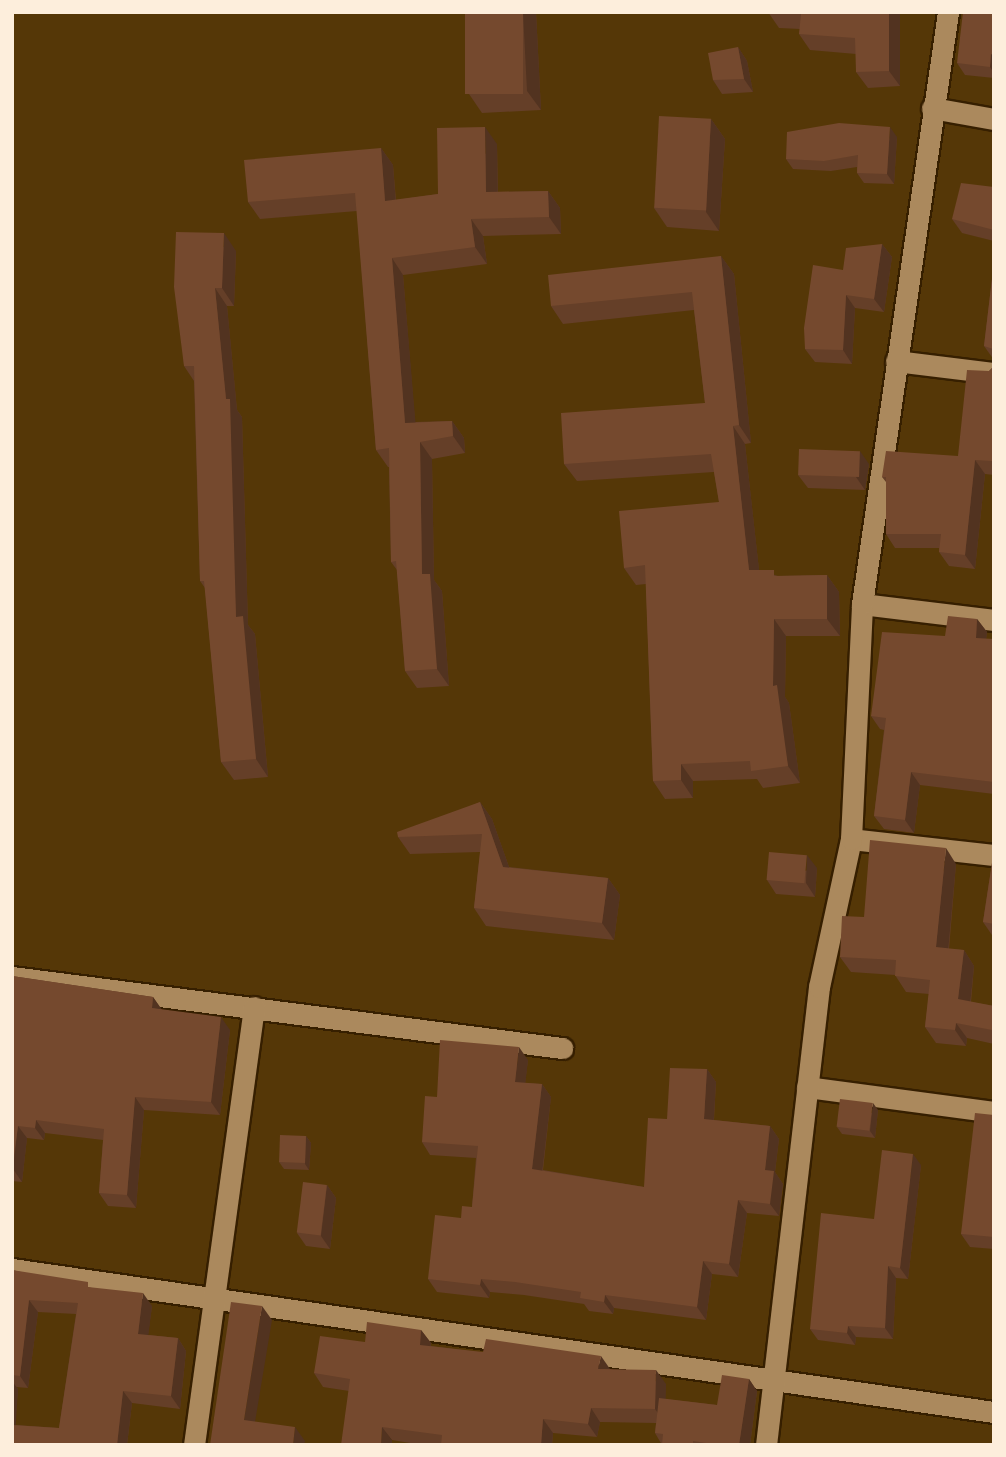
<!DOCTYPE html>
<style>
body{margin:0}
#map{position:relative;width:1006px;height:1457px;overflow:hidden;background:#553707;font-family:Montserrat,sans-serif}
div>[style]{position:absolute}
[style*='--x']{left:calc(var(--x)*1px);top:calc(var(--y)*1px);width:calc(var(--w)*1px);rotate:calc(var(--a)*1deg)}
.roads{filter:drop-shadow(2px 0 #361f00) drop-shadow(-2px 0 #361f00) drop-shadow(0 2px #361f00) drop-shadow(0 -2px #361f00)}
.minor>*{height:21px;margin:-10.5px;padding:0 10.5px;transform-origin:10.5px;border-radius:10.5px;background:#ab895d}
.wall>*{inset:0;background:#653f28}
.shaded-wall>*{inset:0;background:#523320}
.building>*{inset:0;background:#75492e;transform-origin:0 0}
span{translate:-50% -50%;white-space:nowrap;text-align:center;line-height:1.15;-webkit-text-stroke:5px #302210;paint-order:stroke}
.frame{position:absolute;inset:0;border:14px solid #fdeedc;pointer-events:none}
</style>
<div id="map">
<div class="roads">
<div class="minor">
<i style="--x:932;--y:108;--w:63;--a:10.1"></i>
<i style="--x:896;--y:361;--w:99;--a:7"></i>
<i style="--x:862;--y:604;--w:133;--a:6.9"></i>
<i style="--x:851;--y:839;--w:144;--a:6.4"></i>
<i style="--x:12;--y:977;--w:555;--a:7.36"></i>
<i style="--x:807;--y:1087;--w:189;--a:7.6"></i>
<i style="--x:12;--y:1269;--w:992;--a:8.29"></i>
<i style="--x:194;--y:1445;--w:442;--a:-82.2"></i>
<i style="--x:766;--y:1445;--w:461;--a:-83.4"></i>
<i style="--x:819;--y:987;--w:151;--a:-77.8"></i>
<i style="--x:851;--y:839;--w:235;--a:-87.3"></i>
<i style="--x:862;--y:604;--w:598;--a:-81.73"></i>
</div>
</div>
<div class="wall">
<i style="clip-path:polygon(465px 12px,536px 12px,541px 110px,482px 113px,469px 94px)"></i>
<i style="clip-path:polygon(768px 12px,900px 12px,900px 86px,868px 88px,856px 72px,856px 54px,810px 50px,799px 34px,800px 29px,779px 28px)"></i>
<i style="clip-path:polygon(994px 12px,994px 78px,965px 75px,957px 63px)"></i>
<i style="clip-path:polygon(738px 47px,747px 61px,753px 92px,722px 94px,713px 80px)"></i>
<i style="clip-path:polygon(711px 119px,725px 139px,719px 231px,667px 227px,654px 208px)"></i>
<i style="clip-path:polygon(897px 137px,894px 184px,864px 183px,857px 173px,857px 167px,831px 171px,793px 169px,786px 159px)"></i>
<i style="clip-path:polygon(497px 144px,498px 192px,548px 191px,560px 208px,561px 234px,483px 236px,487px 264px,403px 275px,415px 422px,452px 421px,464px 438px,465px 453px,432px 459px,434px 580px,442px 591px,449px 686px,417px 688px,405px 671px,397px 570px,391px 562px,389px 467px,388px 467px,376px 450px,357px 211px,260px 219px,248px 202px,381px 148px,393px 165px,396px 200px,438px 194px)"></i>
<i style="clip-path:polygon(994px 187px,994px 241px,962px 233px,952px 219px)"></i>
<i style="clip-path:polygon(176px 232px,236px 251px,234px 306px,227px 306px,237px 410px,242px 417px,248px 625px,255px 634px,268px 777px,234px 780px,221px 762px,205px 588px,200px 581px,194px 381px,184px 366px)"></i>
<i style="clip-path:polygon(882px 244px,892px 257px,884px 312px,855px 308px,852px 364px,815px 362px,805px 349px,843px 270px)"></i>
<i style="clip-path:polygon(721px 256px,734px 274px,751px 443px,745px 444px,759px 570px,778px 576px,827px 575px,839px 592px,840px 636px,786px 636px,785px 697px,789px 703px,800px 783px,763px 788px,757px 779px,693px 781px,693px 798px,665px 799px,653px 781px,646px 584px,636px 585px,624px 568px,719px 502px,714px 472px,577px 481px,564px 464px,705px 403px,694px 310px,563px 324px,551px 306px)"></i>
<i style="clip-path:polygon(994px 262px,994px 360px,984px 346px)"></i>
<i style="clip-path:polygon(994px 366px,994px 475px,985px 474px,975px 569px,949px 566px,939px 552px,939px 548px,895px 548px,886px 534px,886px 482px,882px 477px,958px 456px,989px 371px)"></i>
<i style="clip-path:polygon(869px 464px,865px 490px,808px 488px,798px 475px)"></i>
<i style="clip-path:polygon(977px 619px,987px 632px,986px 639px,994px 639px,994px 794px,920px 785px,914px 833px,884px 829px,874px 816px,884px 730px,880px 729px,871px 716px,945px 636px)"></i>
<i style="clip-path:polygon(480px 802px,492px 819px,509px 867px,608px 878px,620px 895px,614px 940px,486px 926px,474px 908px,480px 852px,410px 854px,398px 837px)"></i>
<i style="clip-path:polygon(994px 850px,994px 938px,983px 922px)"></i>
<i style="clip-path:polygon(956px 864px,949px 949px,964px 950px,974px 966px,971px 1002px,994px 1006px,994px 1044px,967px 1038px,966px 1046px,936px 1043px,925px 1027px,929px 994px,906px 992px,895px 975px,851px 972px,840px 957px,864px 917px)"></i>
<i style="clip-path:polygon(817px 868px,815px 897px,776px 894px,767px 880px)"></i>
<i style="clip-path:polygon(12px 976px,153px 997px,162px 1010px,230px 1030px,220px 1115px,144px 1110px,136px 1208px,108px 1206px,99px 1193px,103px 1140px,45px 1133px,44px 1140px,27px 1138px,22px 1182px,12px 1181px)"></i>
<i style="clip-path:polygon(528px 1060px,525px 1083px,542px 1084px,551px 1097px,543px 1170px,644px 1187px,667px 1119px,707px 1069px,716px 1082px,714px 1120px,770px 1126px,779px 1139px,775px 1172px,783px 1184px,779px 1216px,747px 1213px,738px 1277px,712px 1274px,706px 1320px,614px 1308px,613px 1314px,589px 1311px,584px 1304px,524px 1295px,490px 1292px,489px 1298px,437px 1292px,428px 1279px,461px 1218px,472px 1207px,476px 1158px,430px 1155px,422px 1142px,437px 1097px)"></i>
<i style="clip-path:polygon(878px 1110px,875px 1138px,842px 1134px,837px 1127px)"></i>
<i style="clip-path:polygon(994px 1115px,994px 1249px,970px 1247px,961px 1234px)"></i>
<i style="clip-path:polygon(306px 1136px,311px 1143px,309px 1170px,284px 1169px,279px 1162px)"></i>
<i style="clip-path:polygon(921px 1165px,908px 1279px,896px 1278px,893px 1339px,856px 1337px,855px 1345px,818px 1340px,810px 1329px,874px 1219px)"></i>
<i style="clip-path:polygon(327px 1185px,336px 1198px,330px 1249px,306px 1246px,297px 1233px)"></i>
<i style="clip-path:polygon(evenodd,12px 1270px,92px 1288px,152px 1306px,148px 1335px,178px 1338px,186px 1351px,180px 1409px,132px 1403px,127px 1445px,12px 1445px,12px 1270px,38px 1312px,76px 1314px,59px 1428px,15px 1425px,18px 1389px,16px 1387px,28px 1388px,38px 1312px)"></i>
<i style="clip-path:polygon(421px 1330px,431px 1343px,431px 1346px,610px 1369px,666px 1384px,665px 1399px,717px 1405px,749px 1379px,757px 1391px,750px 1445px,662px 1445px,655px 1433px,656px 1423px,600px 1422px,597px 1437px,553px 1433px,552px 1445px,422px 1445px,392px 1440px,349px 1391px,323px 1387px,314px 1373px,365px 1342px)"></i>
</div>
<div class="shaded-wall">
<i style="clip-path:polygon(523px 12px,536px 12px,541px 110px,527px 91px)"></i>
<i style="clip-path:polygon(889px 12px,900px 12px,900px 86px,889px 71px)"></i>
<i style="clip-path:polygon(738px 47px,747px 61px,753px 92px,744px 79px)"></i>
<i style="clip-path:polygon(991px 54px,994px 57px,994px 73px,990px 67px)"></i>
<i style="clip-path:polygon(711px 119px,725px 139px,719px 231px,706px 212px)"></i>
<i style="clip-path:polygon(485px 127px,497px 144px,498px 209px,486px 192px)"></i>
<i style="clip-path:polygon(890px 127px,897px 137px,894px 184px,887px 174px)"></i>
<i style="clip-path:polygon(381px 148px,393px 165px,397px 218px,385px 201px)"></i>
<i style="clip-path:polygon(548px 191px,560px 208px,561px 234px,549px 217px)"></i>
<i style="clip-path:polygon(471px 219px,483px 236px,487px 264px,475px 247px)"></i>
<i style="clip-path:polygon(224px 233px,236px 251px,234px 306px,222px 288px)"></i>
<i style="clip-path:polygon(882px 244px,892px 257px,884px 312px,874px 299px)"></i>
<i style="clip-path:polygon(721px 256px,734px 274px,751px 443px,739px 425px)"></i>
<i style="clip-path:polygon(392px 258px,403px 275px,417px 440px,405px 423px)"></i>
<i style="clip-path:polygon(215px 288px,227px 306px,237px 410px,242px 417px,248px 625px,255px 634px,268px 777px,256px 759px,236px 617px,226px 399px)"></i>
<i style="clip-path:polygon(846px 295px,855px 308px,852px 364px,843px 350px)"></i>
<i style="clip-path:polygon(452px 421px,464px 438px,465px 453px,453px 436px)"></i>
<i style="clip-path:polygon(733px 426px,745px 444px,761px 587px,749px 570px)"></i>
<i style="clip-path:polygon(994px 439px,994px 464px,992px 461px)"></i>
<i style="clip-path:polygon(420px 442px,432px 459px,434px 580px,442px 591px,449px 686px,437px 669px,422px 574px)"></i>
<i style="clip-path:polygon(860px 451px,869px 464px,865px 490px,856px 477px)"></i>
<i style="clip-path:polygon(975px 460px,985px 474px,975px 569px,965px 555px)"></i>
<i style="clip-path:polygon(827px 575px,839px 592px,840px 636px,827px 619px)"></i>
<i style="clip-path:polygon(774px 619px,786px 636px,785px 697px,789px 703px,800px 783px,788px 766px,773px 686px)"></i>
<i style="clip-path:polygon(977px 619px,987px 632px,985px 651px,976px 638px)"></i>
<i style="clip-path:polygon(681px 764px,693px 781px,693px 798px,681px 780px)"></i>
<i style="clip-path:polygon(911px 772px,920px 785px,914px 833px,905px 820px)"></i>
<i style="clip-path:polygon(480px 802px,492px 819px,515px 884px,503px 867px)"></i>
<i style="clip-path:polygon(946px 848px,956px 864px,947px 963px,936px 947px)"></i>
<i style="clip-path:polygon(807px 855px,817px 868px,815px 897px,806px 883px)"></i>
<i style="clip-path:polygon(608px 878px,620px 895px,614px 940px,602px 923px)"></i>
<i style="clip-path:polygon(964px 950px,974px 966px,969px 1015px,958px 999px)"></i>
<i style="clip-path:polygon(153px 997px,162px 1010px,152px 1008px)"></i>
<i style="clip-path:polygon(221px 1017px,230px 1030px,220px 1115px,211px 1102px)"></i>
<i style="clip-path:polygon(956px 1023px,967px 1038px,966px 1046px,955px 1030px)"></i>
<i style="clip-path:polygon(519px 1047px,528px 1060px,524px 1095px,515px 1082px)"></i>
<i style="clip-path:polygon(707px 1069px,716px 1082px,713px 1132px,704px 1119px)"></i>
<i style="clip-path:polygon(542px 1084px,551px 1097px,541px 1182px,532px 1169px)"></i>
<i style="clip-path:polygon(135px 1097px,144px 1110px,136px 1208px,127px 1195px)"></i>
<i style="clip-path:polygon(873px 1103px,878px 1110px,875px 1138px,870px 1131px)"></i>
<i style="clip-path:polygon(36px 1120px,45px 1133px,44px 1140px,35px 1128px)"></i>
<i style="clip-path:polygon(18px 1126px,27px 1138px,22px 1182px,13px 1169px)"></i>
<i style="clip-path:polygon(770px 1126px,779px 1139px,775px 1172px,783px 1184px,779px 1216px,770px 1204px,765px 1170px)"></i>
<i style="clip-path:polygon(306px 1136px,311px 1143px,309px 1170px,305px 1164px)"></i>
<i style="clip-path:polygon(913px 1154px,921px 1165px,908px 1279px,900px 1268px)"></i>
<i style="clip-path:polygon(327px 1185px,336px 1198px,330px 1249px,321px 1236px)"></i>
<i style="clip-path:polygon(738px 1200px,747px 1213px,738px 1277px,729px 1264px)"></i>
<i style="clip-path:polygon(703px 1261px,712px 1274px,706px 1320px,697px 1307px)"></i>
<i style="clip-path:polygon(888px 1266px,896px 1278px,893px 1339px,885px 1328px)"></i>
<i style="clip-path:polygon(481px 1279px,490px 1292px,489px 1298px,480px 1285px)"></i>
<i style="clip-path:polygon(143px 1293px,152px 1306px,147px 1346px,138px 1334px)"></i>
<i style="clip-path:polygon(605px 1295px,614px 1308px,613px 1314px,604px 1302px)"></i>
<i style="clip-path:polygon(29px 1300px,38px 1312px,28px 1388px,20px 1376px)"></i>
<i style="clip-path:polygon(262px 1306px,272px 1320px,253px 1434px,244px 1420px)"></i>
<i style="clip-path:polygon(848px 1326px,856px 1337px,855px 1345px,847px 1333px)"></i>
<i style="clip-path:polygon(421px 1330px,431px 1343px,429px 1359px,420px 1345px)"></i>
<i style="clip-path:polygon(178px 1338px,186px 1351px,180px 1409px,171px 1396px)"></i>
<i style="clip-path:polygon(601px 1356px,610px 1369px,598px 1369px)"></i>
<i style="clip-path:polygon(656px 1370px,666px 1384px,665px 1423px,655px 1409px)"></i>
<i style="clip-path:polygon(749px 1379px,757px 1391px,750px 1445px,739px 1445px)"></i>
<i style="clip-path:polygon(12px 1381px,18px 1389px,15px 1437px,12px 1433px)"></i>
<i style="clip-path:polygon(123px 1391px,132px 1403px,127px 1445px,117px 1445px)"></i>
<i style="clip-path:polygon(591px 1408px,600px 1422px,597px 1437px,588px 1424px)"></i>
<i style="clip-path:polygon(543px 1419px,553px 1433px,552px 1445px,541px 1445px)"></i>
<i style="clip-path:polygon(295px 1427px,305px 1441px,304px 1445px,293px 1445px)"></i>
<i style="clip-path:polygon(382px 1427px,392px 1440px,392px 1445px,381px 1445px)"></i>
</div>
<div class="building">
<i style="left:465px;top:12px;width:58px;height:82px"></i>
<i style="clip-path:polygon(772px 12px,889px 12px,889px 71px,856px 72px,855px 38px,799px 34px,801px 14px)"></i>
<i style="clip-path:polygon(963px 12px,994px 12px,994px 54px,991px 54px,990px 67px,957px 63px)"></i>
<i style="clip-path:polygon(738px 47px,744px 79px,713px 80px,708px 53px)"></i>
<i style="left:659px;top:116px;width:52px;height:92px;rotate:3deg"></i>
<i style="clip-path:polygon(839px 123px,890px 127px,887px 174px,857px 173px,858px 155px,824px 161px,786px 159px,787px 132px)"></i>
<i style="clip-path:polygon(485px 127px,486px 192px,548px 191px,549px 217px,471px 219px,475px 247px,392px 258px,405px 423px,452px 421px,453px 436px,420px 442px,422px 574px,430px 574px,437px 669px,405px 671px,396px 561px,391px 562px,389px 448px,376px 450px,355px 193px,248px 202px,244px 160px,381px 148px,385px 201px,438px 194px,437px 128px)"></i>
<i style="clip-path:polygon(961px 183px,994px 187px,994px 230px,952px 219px)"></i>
<i style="clip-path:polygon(176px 232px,224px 233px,222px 288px,215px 288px,226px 399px,230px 399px,236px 617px,243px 616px,256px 759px,221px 762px,204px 581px,200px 581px,194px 366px,184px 366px,174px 287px)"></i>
<i style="clip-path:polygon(882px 244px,874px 299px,846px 295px,843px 350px,805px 349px,804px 328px,813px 265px,843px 270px,846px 248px)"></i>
<i style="clip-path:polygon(721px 256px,739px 425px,733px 426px,749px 570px,774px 570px,774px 576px,827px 575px,827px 619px,774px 619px,773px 686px,777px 685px,788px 766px,751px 771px,750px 761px,681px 764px,681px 780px,653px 781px,645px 565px,624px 568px,619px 511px,719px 502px,711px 454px,564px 464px,561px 413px,705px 403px,692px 292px,551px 306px,548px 275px)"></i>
<i style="clip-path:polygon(994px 262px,994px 352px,993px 349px,984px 346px)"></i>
<i style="clip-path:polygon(994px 366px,994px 439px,992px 461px,975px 460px,965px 555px,939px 552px,941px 534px,886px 534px,886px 477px,882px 477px,886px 451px,958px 456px,967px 370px,989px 371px)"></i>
<i style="left:799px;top:449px;width:61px;height:26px;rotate:2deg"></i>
<i style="clip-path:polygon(948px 616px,977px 619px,976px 638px,994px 639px,994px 782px,911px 772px,905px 820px,874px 816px,886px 718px,871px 716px,882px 632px,945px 636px)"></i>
<i style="clip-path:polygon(480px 802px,503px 867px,608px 878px,602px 923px,474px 908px,482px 834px,398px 837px,397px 832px)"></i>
<i style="clip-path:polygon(870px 840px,946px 848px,936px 947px,964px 950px,958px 999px,994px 1006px,994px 1022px,992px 1030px,956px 1023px,955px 1030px,925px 1027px,930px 980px,895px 976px,896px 960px,840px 957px,842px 916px,864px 917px)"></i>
<i style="clip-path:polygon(994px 850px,994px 924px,983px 922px)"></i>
<i style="left:769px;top:852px;width:38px;height:28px;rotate:5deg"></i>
<i style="clip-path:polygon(12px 976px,153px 997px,152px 1008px,221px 1017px,211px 1102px,135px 1097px,127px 1195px,99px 1193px,104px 1129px,36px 1120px,35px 1128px,18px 1126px,12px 1169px)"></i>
<i style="clip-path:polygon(440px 1040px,519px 1047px,515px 1082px,542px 1084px,532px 1169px,644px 1187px,648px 1118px,667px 1119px,670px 1068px,707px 1069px,704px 1119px,770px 1126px,765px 1170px,774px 1171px,770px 1204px,738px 1200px,729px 1264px,703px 1261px,697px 1307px,605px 1295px,604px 1302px,580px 1298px,581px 1292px,515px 1282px,481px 1279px,480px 1285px,428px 1279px,435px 1215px,461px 1218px,462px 1206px,472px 1207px,478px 1146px,422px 1142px,425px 1096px,437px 1097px)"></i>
<i style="left:840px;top:1099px;width:33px;height:28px;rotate:7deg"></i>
<i style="clip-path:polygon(975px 1113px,994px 1115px,994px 1237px,961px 1234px)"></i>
<i style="left:280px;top:1135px;width:26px;height:27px;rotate:2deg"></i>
<i style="clip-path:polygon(882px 1150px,913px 1154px,900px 1268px,888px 1266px,885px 1328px,848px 1326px,847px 1333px,810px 1329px,821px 1213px,874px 1219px)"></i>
<i style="left:303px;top:1182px;width:24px;height:51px;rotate:7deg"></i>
<i style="clip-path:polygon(12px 1270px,88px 1282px,88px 1287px,143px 1293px,138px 1334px,178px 1338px,171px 1396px,123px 1391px,117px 1445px,12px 1445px,12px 1425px,59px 1428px,78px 1303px,29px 1300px,20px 1376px,12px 1375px)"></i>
<i style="clip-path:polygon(231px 1302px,262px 1306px,244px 1420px,295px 1427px,293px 1445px,210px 1445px)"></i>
<i style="clip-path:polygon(367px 1322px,421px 1330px,420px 1345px,483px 1352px,486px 1339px,601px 1356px,598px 1369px,656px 1370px,655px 1409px,591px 1408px,588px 1424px,543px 1419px,541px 1445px,441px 1445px,442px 1435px,382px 1427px,381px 1445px,341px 1445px,350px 1379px,314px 1373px,320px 1336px,365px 1342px)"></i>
<i style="clip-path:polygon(722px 1375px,749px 1379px,739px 1445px,719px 1445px,693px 1441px,693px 1445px,662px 1445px,663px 1434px,655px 1433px,659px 1398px,717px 1405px)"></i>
</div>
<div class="frame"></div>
</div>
